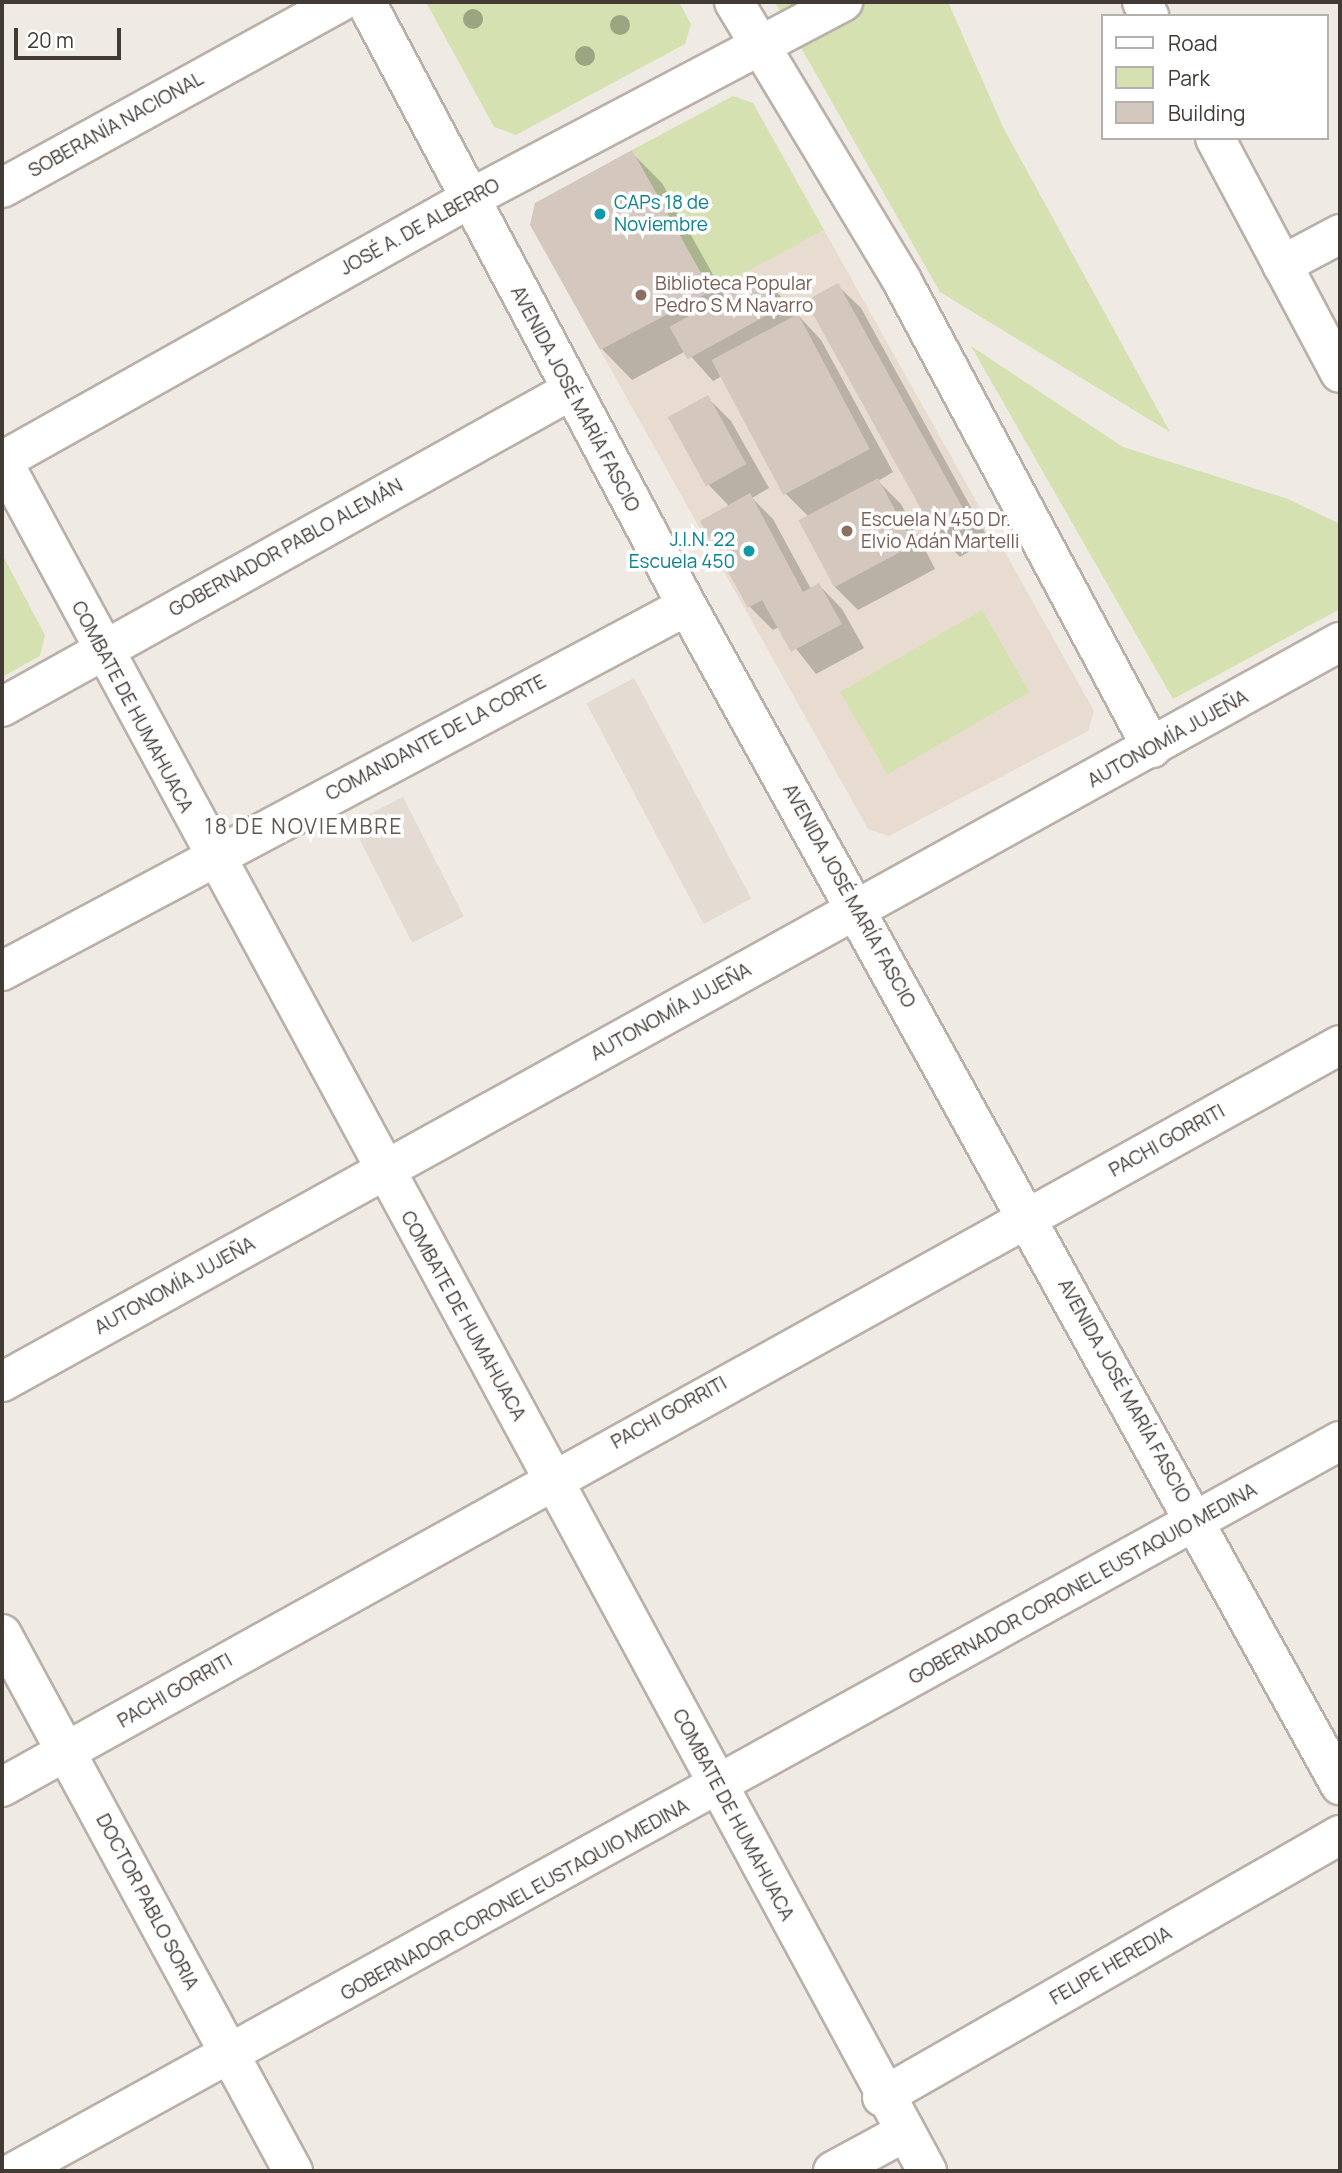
<!DOCTYPE html>
<meta charset="utf-8">
<style>
body{margin:0}
#map{position:relative;width:1342px;height:2173px;overflow:hidden;background:#f0eae5;font-family:Manrope,sans-serif}
div>[style]{position:absolute}
[style*='--x']{left:calc(var(--x)*1px);top:calc(var(--y)*1px);width:calc(var(--w)*1px);rotate:calc(var(--a)*1deg)}
.residential>*{inset:0;background:#e4dbd3;transform-origin:0 0}
.education>*{inset:0;background:#e8dcd0}
.green>*{inset:0;background:#d5e1b1;transform-origin:0 0}
.shadow>*{inset:0;background:#0003}
.building>*{inset:0;background:#d4c7be;transform-origin:0 0}
.roads{filter:drop-shadow(2px 0 #bab0a8) drop-shadow(-2px 0 #bab0a8) drop-shadow(0 2px #bab0a8) drop-shadow(0 -2px #bab0a8)}
.minor>*{height:38px;margin:-19px;padding:0 19px;transform-origin:19px;border-radius:19px;background:#fff}
.trees>*{width:20px;height:20px;margin:-10px;border-radius:50%;background:#9aa581}
.dots>*{width:19px;height:19px;translate:-50% -50%;box-sizing:border-box;border:4px solid #fff;border-radius:50%}
span{translate:-50% -50%;white-space:nowrap;text-align:center;line-height:1.15;-webkit-text-stroke:7px #fff;paint-order:stroke}
.street-label{font-size:19px;color:#423a35}
.culture-label{font-size:19px;color:#0d838f}
.left{translate:0 -50%;text-align:left}
.right{translate:-100% -50%;text-align:right}
.education-label{font-size:19px;color:#785e54}
.neighbourhood-label{font-size:21px;color:#63564d;letter-spacing:2px}
.frame{position:absolute;inset:0;border:4px solid #423a35;pointer-events:none}
.legend{position:absolute;left:1101px;top:14px;width:228px;height:126px;box-sizing:border-box;background:#fff;border:2px solid #b3b0ae;margin:0;padding:9px 12px;list-style:none;font-size:21px;color:#423a35}
.legend li{display:flex;align-items:center;gap:14px;height:35px}
.legend b{width:35px;border:2px solid #b3b0ae}
.scale{position:absolute;left:14px;top:28px;width:107px;height:32px;box-sizing:border-box;border:4px solid #423a35;border-top:0;padding-left:9px;font-size:21px;line-height:24px;white-space:nowrap;color:#423a35;-webkit-text-stroke:5px #fff;paint-order:stroke}
</style>
<div id="map">
<div class="residential">
<i style="left:634px;top:678px;width:250px;height:54px;rotate:62deg"></i>
<i style="left:403px;top:797px;width:134px;height:58px;rotate:63deg"></i>
</div>
<div class="education">
<i style="clip-path:polygon(824px 230px,1094px 711px,1088px 731px,889px 836px,868px 829px,600px 350px)"></i>
</div>
<div class="green">
<i style="clip-path:polygon(426px 2px,679px 2px,691px 24px,685px 44px,516px 135px,494px 127px)"></i>
<i style="clip-path:polygon(775px 2px,948px 2px,1003px 127px,1170px 432px,940px 292px)"></i>
<i style="clip-path:polygon(733px 96px,753px 103px,824px 230px,711px 291px,632px 150px)"></i>
<i style="clip-path:polygon(971px 346px,1123px 447px,1288px 499px,1340px 524px,1340px 609px,1173px 699px)"></i>
<i style="clip-path:polygon(2px 554px,45px 635px,40px 656px,2px 677px)"></i>
<i style="left:982px;top:610px;width:95px;height:164px;rotate:60deg"></i>
</div>
<div class="shadow">
<i style="clip-path:polygon(788px 2px,806px 2px,795px 9px)"></i>
<i style="clip-path:polygon(632px 153px,662px 183px,726px 298px,763px 277px,821px 340px,893px 472px,878px 481px,901px 504px,935px 569px,858px 610px,834px 586px,808px 516px,786px 494px,722px 376px,713px 381px,686px 351px,632px 380px,602px 349px,532px 225px)"></i>
<i style="clip-path:polygon(837px 285px,861px 308px,989px 540px,960px 557px,936px 533px)"></i>
<i style="clip-path:polygon(707px 397px,731px 421px,769px 488px,752px 498px,773px 519px,811px 589px,819px 585px,842px 609px,864px 648px,816px 674px,779px 627px,773px 630px,750px 607px,730px 507px,709px 485px,670px 419px)"></i>
</div>
<div class="building">
<i style="clip-path:polygon(632px 150px,711px 291px,600px 350px,530px 225px,535px 203px)"></i>
<i style="left:763px;top:275px;width:37px;height:107px;rotate:61deg"></i>
<i style="left:838px;top:283px;width:266px;height:37px;rotate:61deg"></i>
<i style="left:798px;top:314px;width:153px;height:98px;rotate:62deg"></i>
<i style="left:708px;top:395px;width:79px;height:46px;rotate:61deg"></i>
<i style="left:878px;top:478px;width:76px;height:90px;rotate:62deg"></i>
<i style="clip-path:polygon(750px 493px,803px 592px,819px 583px,842px 624px,791px 652px,762px 600px,748px 608px,700px 521px)"></i>
</div>
<div class="roads">
<div class="minor">
<i style="--x:366;--y:2;--w:684;--a:62.01"></i>
<i style="--x:687;--y:606;--w:1348;--a:61.02"></i>
<i style="--x:734;--y:2;--w:323;--a:58.9"></i>
<i style="--x:901;--y:279;--w:532;--a:61.85"></i>
<i style="--x:1142;--y:2;--w:16;--a:63"></i>
<i style="--x:1215;--y:138;--w:266;--a:62"></i>
<i style="--x:2;--y:188;--w:387;--a:-28.8"></i>
<i style="--x:1282;--y:265;--w:66;--a:-28.1"></i>
<i style="--x:2;--y:460;--w:1945;--a:61.6"></i>
<i style="--x:2;--y:461;--w:535;--a:-29.29"></i>
<i style="--x:469;--y:199;--w:423;--a:-27.8"></i>
<i style="--x:2;--y:707;--w:650;--a:-29.09"></i>
<i style="--x:2;--y:971;--w:776;--a:-28.05"></i>
<i style="--x:2;--y:1382;--w:1529;--a:-28.95"></i>
<i style="--x:2;--y:1634;--w:611;--a:61.55"></i>
<i style="--x:2;--y:1787;--w:1530;--a:-29.01"></i>
<i style="--x:882;--y:2097;--w:528;--a:-29.77"></i>
<i style="--x:16;--y:2171;--w:1512;--a:-28.87"></i>
<i style="--x:833;--y:2171;--w:82;--a:-28.4"></i>
</div>
</div>
<div class="trees">
<i style="left:473px;top:19px"></i>
<i style="left:620px;top:25px"></i>
<i style="left:585px;top:56px"></i>
</div>
<div class="dots">
<i style="left:600px;top:214px;background:#0f9aa8"></i>
<i style="left:641px;top:295px;background:#8d6e63"></i>
<i style="left:847px;top:531px;background:#8d6e63"></i>
<i style="left:749px;top:551px;background:#0f9aa8"></i>
</div>
<div class="street-label">
<span style="left:116px;top:125px;rotate:-29deg">SOBERANÍA NACIONAL</span>
<span style="left:420px;top:227px;rotate:-29deg">JOSÉ A. DE ALBERRO</span>
<span style="left:575px;top:399px;rotate:62deg">AVENIDA JOSÉ MARÍA FASCIO</span>
<span style="left:286px;top:548px;rotate:-29deg">GOBERNADOR PABLO ALEMÁN</span>
<span style="left:132px;top:707px;rotate:62deg">COMBATE DE HUMAHUACA</span>
<span style="left:436px;top:738px;rotate:-28deg">COMANDANTE DE LA CORTE</span>
<span style="left:1168px;top:739px;rotate:-29deg">AUTONOMÍA JUJEÑA</span>
<span style="left:849px;top:896px;rotate:61deg">AVENIDA JOSÉ MARÍA FASCIO</span>
<span style="left:671px;top:1012px;rotate:-29deg">AUTONOMÍA JUJEÑA</span>
<span style="left:1167px;top:1141px;rotate:-29deg">PACHI GORRITI</span>
<span style="left:175px;top:1286px;rotate:-29deg">AUTONOMÍA JUJEÑA</span>
<span style="left:463px;top:1316px;rotate:61deg">COMBATE DE HUMAHUACA</span>
<span style="left:1124px;top:1391px;rotate:61deg">AVENIDA JOSÉ MARÍA FASCIO</span>
<span style="left:669px;top:1413px;rotate:-29deg">PACHI GORRITI</span>
<span style="left:1083px;top:1584px;rotate:-29deg">GOBERNADOR CORONEL EUSTAQUIO MEDINA</span>
<span style="left:175px;top:1691px;rotate:-30deg">PACHI GORRITI</span>
<span style="left:733px;top:1815px;rotate:62deg">COMBATE DE HUMAHUACA</span>
<span style="left:515px;top:1900px;rotate:-29deg">GOBERNADOR CORONEL EUSTAQUIO MEDINA</span>
<span style="left:147px;top:1902px;rotate:62deg">DOCTOR PABLO SORIA</span>
<span style="left:1111px;top:1966px;rotate:-30deg">FELIPE HEREDIA</span>
</div>
<div class="culture-label">
<span class="left" style="left:614px;top:214px">CAPs 18 de<br>Noviembre</span>
<span class="right" style="left:735px;top:551px">J.I.N. 22<br>Escuela 450</span>
</div>
<div class="education-label">
<span class="left" style="left:655px;top:295px">Biblioteca Popular<br>Pedro S M Navarro</span>
<span class="left" style="left:861px;top:531px">Escuela N 450 Dr.<br>Elvio Adán Martelli</span>
</div>
<div class="neighbourhood-label">
<span style="left:304px;top:826px">18 DE NOVIEMBRE</span>
</div>
<div class="frame"></div>
<ul class="legend">
<li><b style="height:9px;background:#fff"></b>Road</li>
<li><b style="height:19px;background:#d5e1b1"></b>Park</li>
<li><b style="height:19px;background:#d4c7be"></b>Building</li>
</ul>
<div class="scale">20 m</div>
</div>
